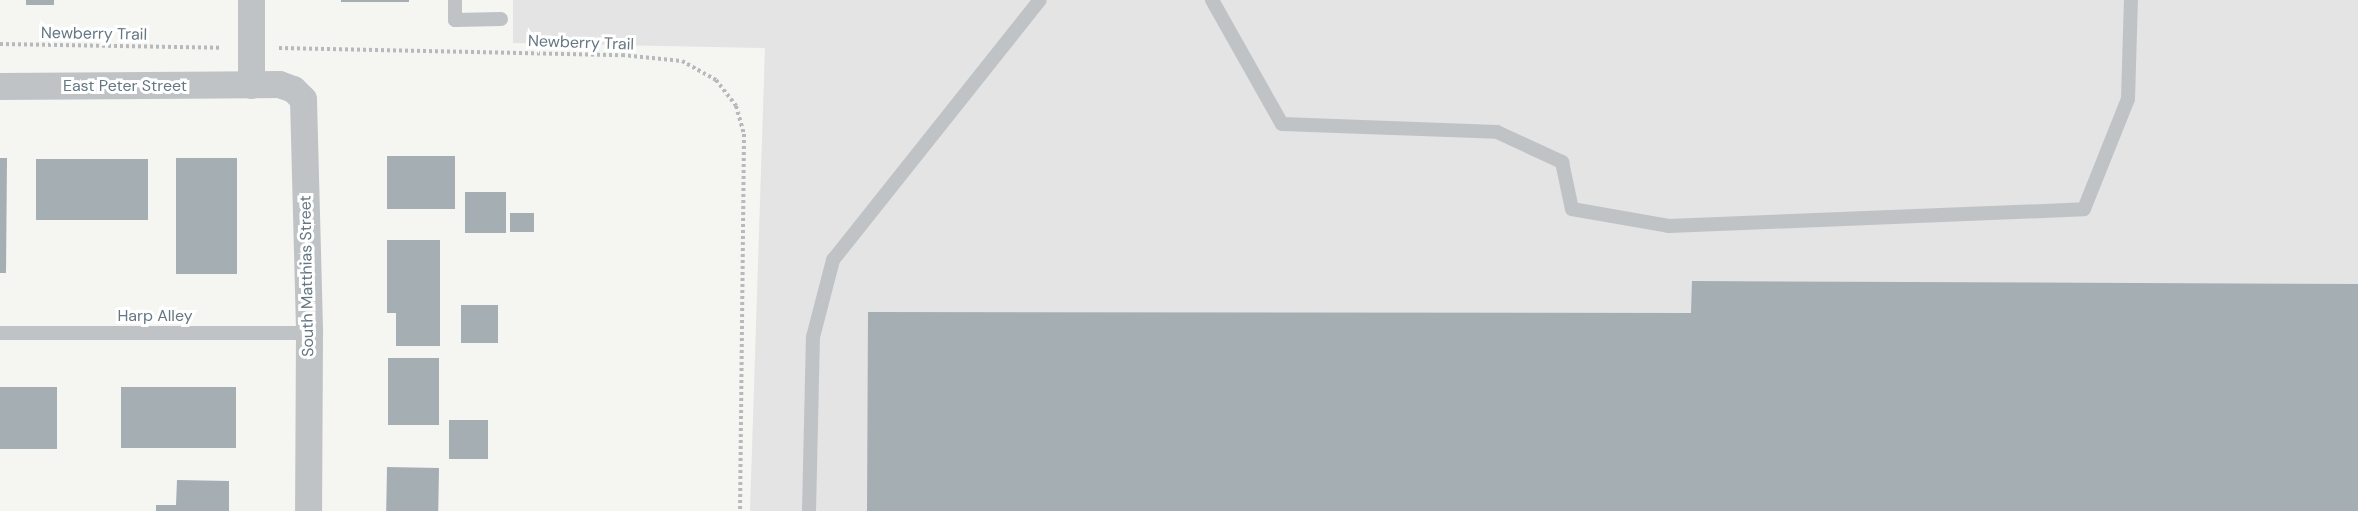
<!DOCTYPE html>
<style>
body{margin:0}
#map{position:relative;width:2358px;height:511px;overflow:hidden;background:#f5f5f2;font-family:"DM Sans",sans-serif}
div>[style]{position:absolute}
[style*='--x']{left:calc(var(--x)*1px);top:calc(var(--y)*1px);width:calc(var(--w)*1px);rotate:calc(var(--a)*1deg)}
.built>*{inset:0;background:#e3e4e3}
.building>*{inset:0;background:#a5aeb3;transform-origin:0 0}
.path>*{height:4px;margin-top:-2px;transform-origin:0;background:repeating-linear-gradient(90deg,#b7babc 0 3px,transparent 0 6px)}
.service>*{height:14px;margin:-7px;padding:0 7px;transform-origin:7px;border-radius:7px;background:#bfc3c6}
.minor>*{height:27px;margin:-13.5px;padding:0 13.5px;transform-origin:13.5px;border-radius:13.5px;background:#bfc3c6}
span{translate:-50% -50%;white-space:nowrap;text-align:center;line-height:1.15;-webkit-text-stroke:6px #fff;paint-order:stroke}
.street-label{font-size:16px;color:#657782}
</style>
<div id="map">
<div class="built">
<i style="clip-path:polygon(513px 0,2358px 0,2358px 511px,750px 511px,765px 48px,513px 43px)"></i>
</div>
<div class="building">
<i style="left:26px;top:0;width:28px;height:5px"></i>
<i style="left:341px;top:0;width:68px;height:2px"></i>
<i style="left:387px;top:156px;width:68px;height:53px"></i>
<i style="clip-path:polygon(0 158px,7px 158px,6px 273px,0 273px)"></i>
<i style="left:176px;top:158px;width:61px;height:116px"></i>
<i style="left:148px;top:159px;width:61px;height:112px;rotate:90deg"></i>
<i style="left:465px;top:192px;width:41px;height:41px"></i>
<i style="left:534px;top:213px;width:19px;height:24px;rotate:90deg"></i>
<i style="clip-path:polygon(387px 240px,440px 240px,440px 346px,396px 346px,396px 313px,387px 313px)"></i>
<i style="clip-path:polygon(1692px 281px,2358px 284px,2358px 511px,867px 511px,868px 312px,1691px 313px)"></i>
<i style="left:461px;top:305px;width:37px;height:38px"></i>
<i style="left:388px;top:358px;width:51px;height:67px"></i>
<i style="left:0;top:387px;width:57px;height:62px"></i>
<i style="left:121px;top:387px;width:115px;height:61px"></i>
<i style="left:449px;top:420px;width:39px;height:39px"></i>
<i style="left:387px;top:467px;width:52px;height:44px;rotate:1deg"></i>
<i style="clip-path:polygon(177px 480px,229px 481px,229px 511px,156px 511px,156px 505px,176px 505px)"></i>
</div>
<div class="path">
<i style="--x:0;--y:44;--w:221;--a:1"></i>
<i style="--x:279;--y:48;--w:343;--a:1.2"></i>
<i style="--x:622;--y:55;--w:60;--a:5.7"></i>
<i style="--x:682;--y:61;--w:39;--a:29"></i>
<i style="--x:716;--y:80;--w:33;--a:52"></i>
<i style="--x:736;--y:106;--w:29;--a:74"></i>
<i style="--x:744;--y:134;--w:377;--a:90.6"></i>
</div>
<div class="service">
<i style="--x:455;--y:0;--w:20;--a:90"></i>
<i style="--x:455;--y:20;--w:46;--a:-1.2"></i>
<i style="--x:1212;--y:0;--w:142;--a:60.6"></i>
<i style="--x:1282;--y:124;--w:215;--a:2.1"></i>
<i style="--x:1497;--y:132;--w:72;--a:24.8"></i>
<i style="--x:1562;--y:162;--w:48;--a:78"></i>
<i style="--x:1572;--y:209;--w:98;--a:9.9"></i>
<i style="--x:1669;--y:226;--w:415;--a:-2.3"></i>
<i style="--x:2084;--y:209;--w:118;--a:-68.2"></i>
<i style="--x:2128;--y:99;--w:99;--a:-88.3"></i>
<i style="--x:0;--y:333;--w:309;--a:0"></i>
<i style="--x:809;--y:511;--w:174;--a:-88.7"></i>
<i style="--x:813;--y:337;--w:80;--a:-75.4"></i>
<i style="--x:833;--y:260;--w:332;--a:-51.5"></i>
</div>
<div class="minor">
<i style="--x:251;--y:85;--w:85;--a:-90"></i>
<i style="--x:0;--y:86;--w:279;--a:-0.4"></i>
<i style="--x:279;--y:84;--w:15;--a:20"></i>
<i style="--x:293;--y:89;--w:14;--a:45"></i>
<i style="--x:303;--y:99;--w:234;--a:88.5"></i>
<i style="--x:309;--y:333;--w:178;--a:90.3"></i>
</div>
<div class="street-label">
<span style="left:94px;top:34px;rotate:1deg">Newberry Trail</span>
<span style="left:581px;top:43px;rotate:2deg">Newberry Trail</span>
<span style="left:125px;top:86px">East Peter Street</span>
<span style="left:307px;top:276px;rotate:-91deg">South Matthias Street</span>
<span style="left:155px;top:316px">Harp Alley</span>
</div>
</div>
